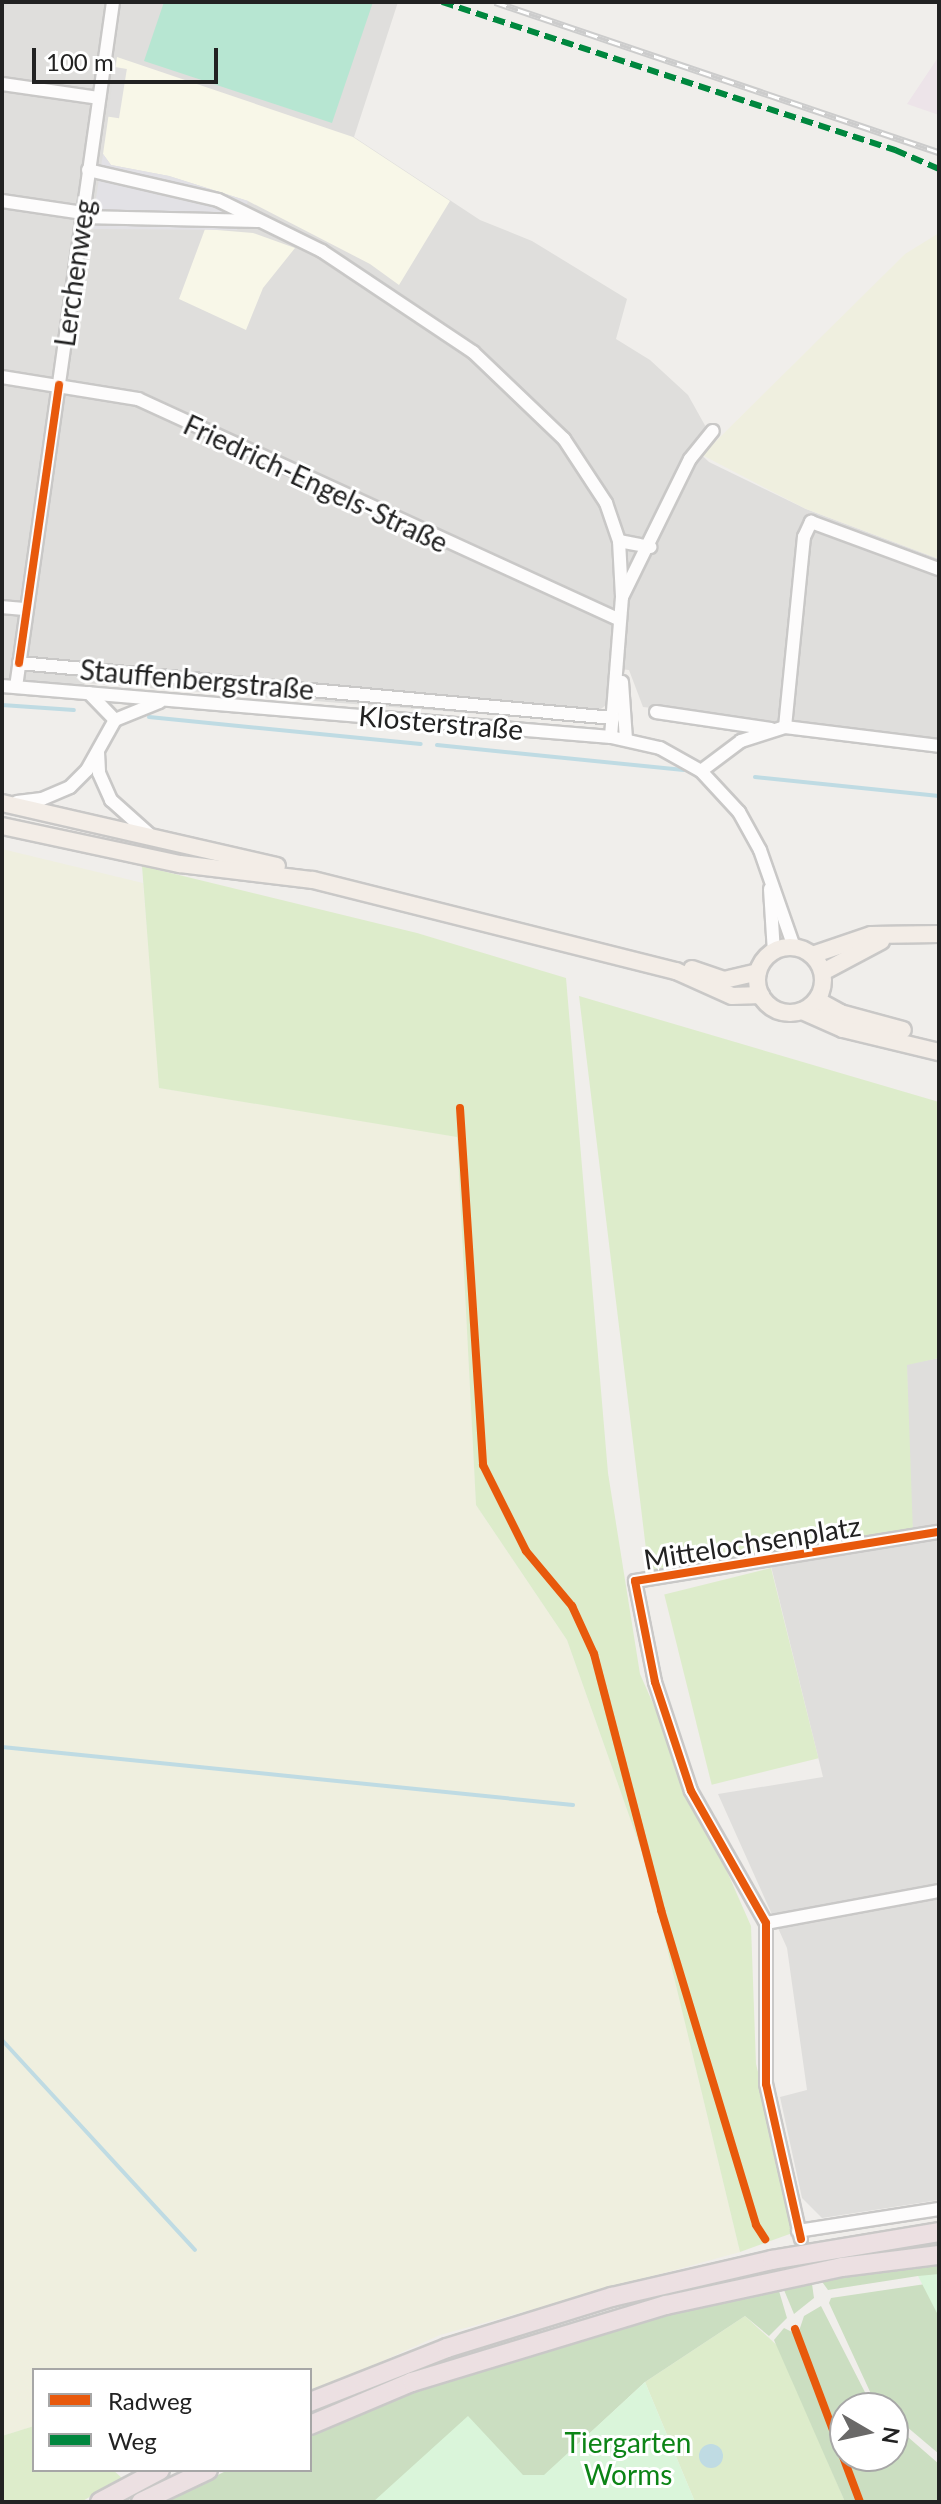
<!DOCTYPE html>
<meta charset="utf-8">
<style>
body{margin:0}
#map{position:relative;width:941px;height:2504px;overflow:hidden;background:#f0eeeb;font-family:Lato,sans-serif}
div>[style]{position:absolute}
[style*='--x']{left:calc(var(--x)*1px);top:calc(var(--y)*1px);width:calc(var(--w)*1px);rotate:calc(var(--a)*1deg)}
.residential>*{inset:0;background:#dfdedc}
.industrial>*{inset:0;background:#ede4e9}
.education>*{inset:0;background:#f8f7e8}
.farmland>*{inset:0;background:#efefdf}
.grass>*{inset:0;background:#ddeccb;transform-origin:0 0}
.forest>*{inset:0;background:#cbdec1}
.park>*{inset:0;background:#daf5da}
.pitch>*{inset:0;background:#b7e6d2}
.parking>*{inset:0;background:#e0dfde;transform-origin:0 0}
.plaza>*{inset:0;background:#e2e1e5}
.water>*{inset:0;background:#bfdbe3}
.round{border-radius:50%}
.stream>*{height:4px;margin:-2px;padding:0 2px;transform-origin:2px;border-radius:2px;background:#bfdbe3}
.roads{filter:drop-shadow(2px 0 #c9c8c7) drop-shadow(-2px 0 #c9c8c7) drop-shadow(0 2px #c9c8c7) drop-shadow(0 -2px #c9c8c7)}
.minor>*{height:12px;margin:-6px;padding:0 6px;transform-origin:6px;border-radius:6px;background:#fdfcfc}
.major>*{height:16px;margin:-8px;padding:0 8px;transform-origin:8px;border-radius:8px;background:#f3ede7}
.major>.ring{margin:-8px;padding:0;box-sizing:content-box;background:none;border:16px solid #f3ede7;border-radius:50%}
.highway>*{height:18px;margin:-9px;padding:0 9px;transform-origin:9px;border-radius:9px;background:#ece0e2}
.rail>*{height:7px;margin-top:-3.5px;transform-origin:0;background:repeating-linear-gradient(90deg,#fff 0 12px,#ccc 0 24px);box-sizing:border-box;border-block:2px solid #ccc}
.quiet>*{height:6px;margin-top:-3px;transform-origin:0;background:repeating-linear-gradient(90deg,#00873e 0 12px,transparent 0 18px)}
.cycleway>*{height:8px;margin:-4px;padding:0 4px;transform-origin:4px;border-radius:4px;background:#e8590c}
span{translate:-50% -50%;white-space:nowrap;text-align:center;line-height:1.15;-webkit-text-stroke:6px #fff;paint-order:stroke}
.street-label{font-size:28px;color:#222}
.park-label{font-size:28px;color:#0c8416}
.frame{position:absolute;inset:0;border:4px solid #222;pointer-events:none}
.legend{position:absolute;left:32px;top:2368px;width:280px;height:104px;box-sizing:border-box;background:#fff;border:2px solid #a7a7a7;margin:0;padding:10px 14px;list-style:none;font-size:24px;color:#222}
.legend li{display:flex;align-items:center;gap:16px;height:40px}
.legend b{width:40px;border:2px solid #a7a7a7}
.north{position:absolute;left:829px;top:2392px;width:80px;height:80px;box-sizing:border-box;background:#fff;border:2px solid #a7a7a7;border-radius:50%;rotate:99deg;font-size:22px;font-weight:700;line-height:32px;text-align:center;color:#222}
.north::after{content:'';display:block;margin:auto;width:28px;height:36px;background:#6a6968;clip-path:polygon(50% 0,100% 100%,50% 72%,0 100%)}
.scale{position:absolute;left:32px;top:48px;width:186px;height:36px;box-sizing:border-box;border:4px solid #222;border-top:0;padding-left:10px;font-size:24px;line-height:28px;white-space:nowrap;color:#222;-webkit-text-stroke:6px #fff;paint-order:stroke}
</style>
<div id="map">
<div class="residential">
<i style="clip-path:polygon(2px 2px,398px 2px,354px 137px,480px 220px,532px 241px,627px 299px,616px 339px,650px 360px,688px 395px,707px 429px,692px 446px,709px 462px,806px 509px,939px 559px,939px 739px,643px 707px,629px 670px,611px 668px,606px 705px,584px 722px,85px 683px,79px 693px,2px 689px)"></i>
<i style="clip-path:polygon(939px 1358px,939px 2200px,822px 2218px,802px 2198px,780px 2097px,807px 2090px,787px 1948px,718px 1794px,823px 1777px,770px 1562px,914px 1540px,908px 1489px,907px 1364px)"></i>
</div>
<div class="industrial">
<i style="clip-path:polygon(939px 56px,939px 115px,907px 104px)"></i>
</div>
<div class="education">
<i style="clip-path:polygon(117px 57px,353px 137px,450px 201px,399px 285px,370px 264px,248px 201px,169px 176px,111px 165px,103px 154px)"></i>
<i style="clip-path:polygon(205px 229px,253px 233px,295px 248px,263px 288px,246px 330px,179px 299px)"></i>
</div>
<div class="farmland">
<i style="clip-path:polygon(939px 233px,939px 559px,806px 509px,702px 455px,905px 254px)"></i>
<i style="clip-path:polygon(2px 849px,143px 883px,160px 1088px,457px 1136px,476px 1505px,567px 1640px,648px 1869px,740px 2252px,440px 2335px,310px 2394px,310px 2370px,34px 2370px,34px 2426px,2px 2436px)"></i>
</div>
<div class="grass">
<i style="clip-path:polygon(142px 866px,417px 933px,566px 978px,608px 1473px,640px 1674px,751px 1926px,756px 2064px,798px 2231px,740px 2252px,648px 1869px,567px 1640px,476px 1505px,457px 1137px,159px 1088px)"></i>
<i style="clip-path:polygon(579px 996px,939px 1102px,939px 1358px,907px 1365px,913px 1533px,649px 1574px)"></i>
<i style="left:771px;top:1568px;width:196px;height:110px;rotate:76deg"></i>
<i style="clip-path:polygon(745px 2316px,781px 2349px,845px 2502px,695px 2502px,645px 2382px)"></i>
<i style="clip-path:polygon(34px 2426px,34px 2470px,113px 2470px,122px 2478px,81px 2502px,2px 2502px,2px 2436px)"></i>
</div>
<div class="forest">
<i style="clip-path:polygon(939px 2262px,939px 2277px,918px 2276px,828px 2290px,820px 2279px)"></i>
<i style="clip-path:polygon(939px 2282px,939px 2454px,893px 2415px,893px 2408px,883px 2408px,872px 2396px,829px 2303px,831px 2298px)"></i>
<i style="clip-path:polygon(812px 2284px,814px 2298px,794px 2314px,784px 2290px)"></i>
<i style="clip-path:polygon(779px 2291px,787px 2318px,769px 2336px,745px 2316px,645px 2382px,544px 2476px,494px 2502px,162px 2502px,228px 2470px,310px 2470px,310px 2433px,457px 2376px,661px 2315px)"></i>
<i style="clip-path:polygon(821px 2306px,873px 2408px,845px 2408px,845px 2456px,893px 2456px,893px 2424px,939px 2464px,939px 2502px,863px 2502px,839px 2441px,820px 2391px,799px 2331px,804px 2316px)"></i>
<i style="clip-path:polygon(784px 2328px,794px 2333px,859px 2502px,845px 2502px,774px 2340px)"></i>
</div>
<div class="park">
<i style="clip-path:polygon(939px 2274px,939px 2317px,918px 2276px)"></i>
<i style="clip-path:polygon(645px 2382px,695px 2502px,373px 2502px,468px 2416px,523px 2475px,544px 2475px)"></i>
</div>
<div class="pitch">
<i style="clip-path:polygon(164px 2px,373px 2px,332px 123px,144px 61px)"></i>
</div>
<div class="parking">
<i style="left:115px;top:67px;width:12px;height:50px;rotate:9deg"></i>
</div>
<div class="plaza">
<i style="clip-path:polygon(103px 154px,111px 165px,169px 176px,248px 201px,237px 230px,91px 229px)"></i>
</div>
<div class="water">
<i class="round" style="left:699px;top:2444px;width:24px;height:24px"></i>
</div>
<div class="stream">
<i style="--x:2;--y:705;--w:72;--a:4"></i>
<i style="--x:149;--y:717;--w:273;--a:5.7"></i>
<i style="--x:437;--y:745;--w:248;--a:5.8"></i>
<i style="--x:755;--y:777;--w:185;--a:5.9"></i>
<i style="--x:2;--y:1747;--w:574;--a:5.8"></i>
<i style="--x:2;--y:2040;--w:285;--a:47.4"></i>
</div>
<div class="roads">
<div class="minor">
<i style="--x:2;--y:84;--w:98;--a:8.2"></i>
<i style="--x:88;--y:170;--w:133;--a:13"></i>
<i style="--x:218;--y:200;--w:116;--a:26.1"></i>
<i style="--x:322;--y:251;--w:182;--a:33.8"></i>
<i style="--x:473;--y:352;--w:126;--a:43.7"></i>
<i style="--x:564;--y:439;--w:77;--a:56.7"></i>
<i style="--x:606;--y:503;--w:40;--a:71.1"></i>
<i style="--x:619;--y:541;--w:56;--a:86.9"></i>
<i style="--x:622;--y:597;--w:140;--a:94.5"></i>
<i style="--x:2;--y:201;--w:82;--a:8.4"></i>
<i style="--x:82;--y:217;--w:176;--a:1.3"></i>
<i style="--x:2;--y:377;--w:138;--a:9.2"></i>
<i style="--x:138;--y:399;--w:530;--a:24.63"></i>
<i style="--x:619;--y:541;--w:32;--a:11"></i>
<i style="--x:622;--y:597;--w:154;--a:-63.8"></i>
<i style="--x:690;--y:459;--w:36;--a:-51"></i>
<i style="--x:2;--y:607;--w:22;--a:5"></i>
<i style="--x:19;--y:663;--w:597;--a:5.29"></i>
<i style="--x:622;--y:682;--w:57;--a:86"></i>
<i style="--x:2;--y:686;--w:611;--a:4.79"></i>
<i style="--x:611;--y:737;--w:50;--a:12.7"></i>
<i style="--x:660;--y:748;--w:47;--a:29.3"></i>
<i style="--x:701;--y:771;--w:56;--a:47.2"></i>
<i style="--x:739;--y:812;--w:43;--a:61.1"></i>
<i style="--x:760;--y:850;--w:103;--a:70.7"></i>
<i style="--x:16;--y:687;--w:692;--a:-81.94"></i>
<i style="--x:89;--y:693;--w:37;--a:46"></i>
<i style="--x:656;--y:712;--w:116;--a:8.4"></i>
<i style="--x:785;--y:727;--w:191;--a:-84.3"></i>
<i style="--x:804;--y:537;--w:17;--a:-65"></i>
<i style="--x:811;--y:522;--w:136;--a:20.2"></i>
<i style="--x:98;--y:752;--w:21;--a:87"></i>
<i style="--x:99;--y:773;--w:30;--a:66"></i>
<i style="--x:111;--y:800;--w:51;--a:41.8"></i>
<i style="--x:701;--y:771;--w:50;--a:-36.9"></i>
<i style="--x:741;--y:741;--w:46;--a:-17.7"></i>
<i style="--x:785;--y:727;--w:155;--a:7"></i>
<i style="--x:17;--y:802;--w:25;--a:-7"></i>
<i style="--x:42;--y:799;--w:30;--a:-23"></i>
<i style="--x:70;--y:787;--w:24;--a:-45"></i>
<i style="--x:87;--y:770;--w:57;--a:-60.8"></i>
<i style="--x:115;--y:720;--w:48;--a:-22.2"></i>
<i style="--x:770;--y:889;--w:63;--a:86.4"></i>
<i style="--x:766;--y:1923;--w:176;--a:-10.5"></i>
<i style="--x:798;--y:2231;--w:143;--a:-8.9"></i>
<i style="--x:801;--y:2239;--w:159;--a:-102.7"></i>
<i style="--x:766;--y:2084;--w:161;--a:-90"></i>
<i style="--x:766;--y:1923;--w:152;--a:-119.6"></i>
<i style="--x:691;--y:1791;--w:115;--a:-108.3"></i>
<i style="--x:655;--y:1682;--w:103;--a:-101.2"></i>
<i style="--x:635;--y:1581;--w:308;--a:-9.2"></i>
</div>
<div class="major">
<i style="--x:2;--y:803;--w:282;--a:12.9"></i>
<i style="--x:2;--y:826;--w:182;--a:12.1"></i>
<i style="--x:180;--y:864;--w:134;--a:6.9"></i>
<i style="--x:313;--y:880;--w:374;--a:14.1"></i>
<i style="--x:676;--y:971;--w:61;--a:24.1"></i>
<i style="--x:732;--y:996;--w:29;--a:-2"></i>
<i class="ring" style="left:757px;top:947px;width:50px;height:50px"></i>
<i style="--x:812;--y:955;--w:62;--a:-18.7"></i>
<i style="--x:871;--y:935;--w:68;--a:-0.8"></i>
<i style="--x:692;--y:969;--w:34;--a:19"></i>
<i style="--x:724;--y:980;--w:35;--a:-13"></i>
<i style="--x:823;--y:972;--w:66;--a:-28.1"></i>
<i style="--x:817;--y:1000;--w:26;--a:29"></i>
<i style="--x:840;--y:1013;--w:65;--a:15.1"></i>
<i style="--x:802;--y:1011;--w:45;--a:23.7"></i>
<i style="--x:843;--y:1029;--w:99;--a:13.5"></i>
</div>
<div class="highway">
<i style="--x:310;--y:2402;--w:147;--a:-21.5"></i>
<i style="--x:447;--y:2348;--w:173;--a:-17.2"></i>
<i style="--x:612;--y:2297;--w:164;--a:-13"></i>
<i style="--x:772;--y:2260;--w:169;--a:-9.5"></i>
<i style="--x:310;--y:2425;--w:111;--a:-22.9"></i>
<i style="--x:412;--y:2382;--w:265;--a:-16.9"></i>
<i style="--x:666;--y:2305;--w:180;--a:-12.2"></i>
<i style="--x:842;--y:2267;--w:98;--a:-7.1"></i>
<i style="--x:100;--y:2502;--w:68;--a:-28.1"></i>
<i style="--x:141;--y:2502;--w:74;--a:-25.5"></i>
</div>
</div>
<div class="rail">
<i style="--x:495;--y:2;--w:469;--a:18.7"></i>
</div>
<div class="quiet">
<i style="--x:442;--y:2;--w:477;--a:18.1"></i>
<i style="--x:895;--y:150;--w:48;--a:23.4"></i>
</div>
<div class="cycleway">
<i style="--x:19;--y:663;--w:281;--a:-81.8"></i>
<i style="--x:460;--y:1108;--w:358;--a:86.3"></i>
<i style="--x:483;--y:1465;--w:96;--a:63.4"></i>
<i style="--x:526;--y:1551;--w:72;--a:50.1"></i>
<i style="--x:572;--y:1606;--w:53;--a:65.4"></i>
<i style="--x:594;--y:1654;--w:265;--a:75.3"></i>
<i style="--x:661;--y:1910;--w:329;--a:73.2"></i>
<i style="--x:756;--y:2225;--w:17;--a:57"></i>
<i style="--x:801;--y:2239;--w:159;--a:-102.7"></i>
<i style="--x:766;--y:2084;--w:161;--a:-90"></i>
<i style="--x:766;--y:1923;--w:152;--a:-119.6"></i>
<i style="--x:691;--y:1791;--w:115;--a:-108.3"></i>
<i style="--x:655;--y:1682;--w:103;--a:-101.2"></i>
<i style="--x:635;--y:1581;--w:308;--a:-9.2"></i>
<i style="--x:795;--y:2329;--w:185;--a:69.4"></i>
</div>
<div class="street-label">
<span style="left:74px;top:273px;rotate:-82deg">Lerchenweg</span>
<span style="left:316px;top:483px;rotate:25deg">Friedrich-Engels-Straße</span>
<span style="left:197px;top:679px;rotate:5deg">Stauffenbergstraße</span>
<span style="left:441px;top:722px;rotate:5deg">Klosterstraße</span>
<span style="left:752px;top:1542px;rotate:-9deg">Mittelochsenplatz</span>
</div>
<div class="park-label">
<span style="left:628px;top:2458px">Tiergarten<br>Worms</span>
</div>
<div class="frame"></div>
<ul class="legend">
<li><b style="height:10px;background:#e8590c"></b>Radweg</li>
<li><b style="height:10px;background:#00873e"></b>Weg</li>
</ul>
<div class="north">N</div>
<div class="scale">100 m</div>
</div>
